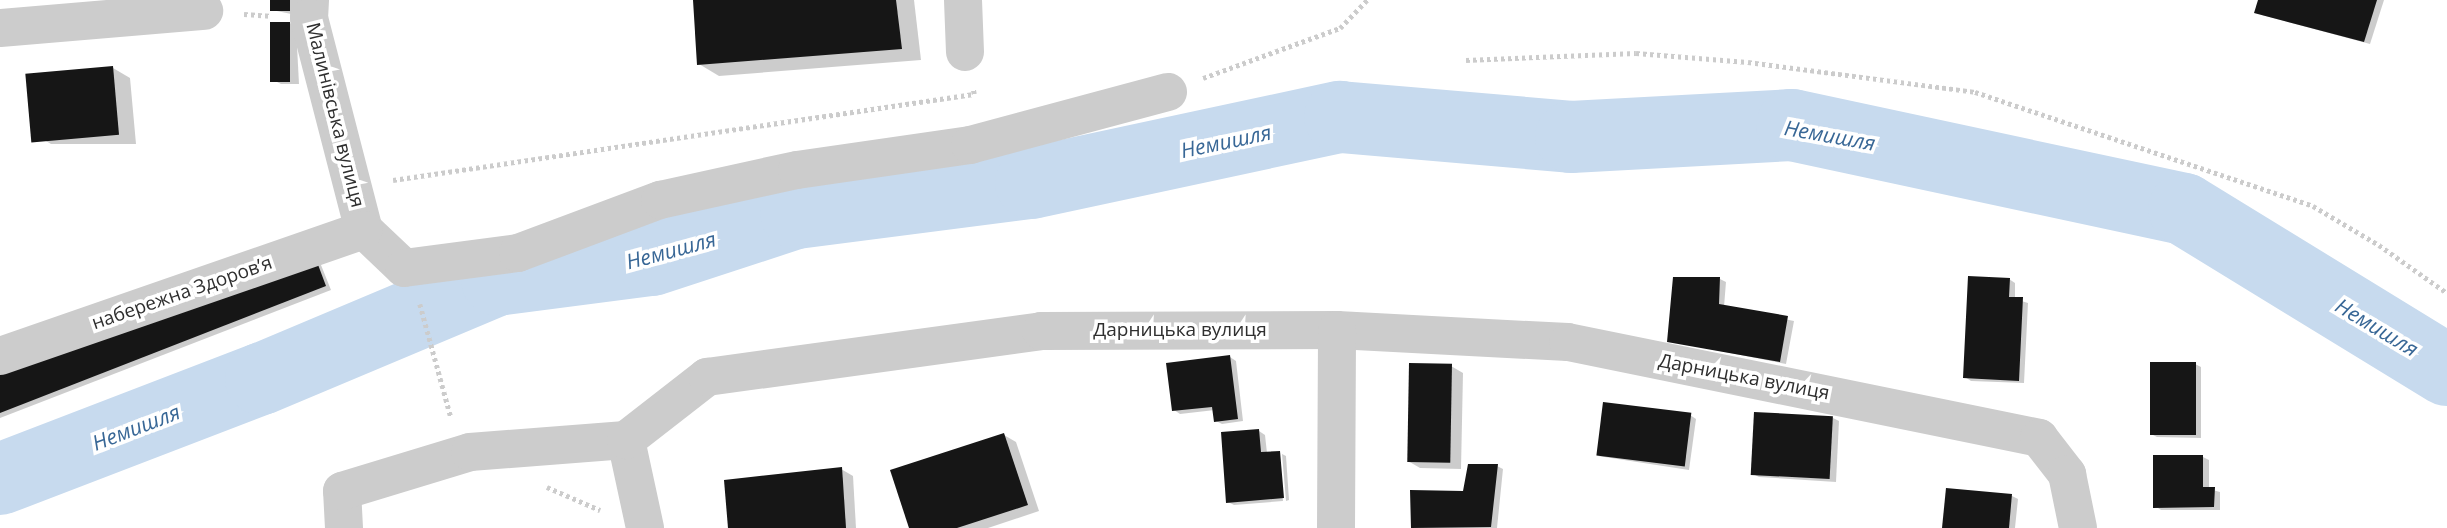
<!DOCTYPE html>
<meta charset="utf-8">
<style>
body{margin:0}
#map{position:relative;width:2447px;height:528px;overflow:hidden;background:#fff;font-family:"Open Sans",sans-serif}
div>[style]{position:absolute}
[style*='--x']{left:calc(var(--x)*1px);top:calc(var(--y)*1px);width:calc(var(--w)*1px);rotate:calc(var(--a)*1deg)}
.shadow>*{inset:0;background:#0003}
.river>*{height:72px;margin:-36px;padding:0 36px;transform-origin:36px;border-radius:36px;background:#c7daee}
.building>*{inset:0;background:#161616;transform-origin:0 0}
.path>*{height:4.5px;margin-top:-2.25px;transform-origin:0;background:repeating-linear-gradient(90deg,#ccc 0 3.5px,transparent 0 7px)}
.minor>*{height:38px;margin:-19px;padding:0 19px;transform-origin:19px;border-radius:19px;background:#ccc}
span{translate:-50% -50%;white-space:nowrap;text-align:center;line-height:1.15;-webkit-text-stroke:7px #fff;paint-order:stroke}
.street-label{font-size:19px;color:#2f2f2f}
.water-label{font-size:21px;color:#386796;font-style:italic}
</style>
<div id="map">
<div class="shadow">
<i style="clip-path:polygon(272px 0,294px 0,296px 15px,272px 10px)"></i>
<i style="clip-path:polygon(694px 0,914px 0,921px 60px,719px 76px,699px 64px)"></i>
<i style="clip-path:polygon(2259px 0,2384px 0,2370px 44px,2262px 15px,2256px 12px)"></i>
<i style="clip-path:polygon(290px 23px,296px 27px,299px 84px,281px 84px,275px 81px)"></i>
<i style="clip-path:polygon(113px 68px,130px 78px,136px 144px,51px 144px,34px 134px)"></i>
<i style="clip-path:polygon(319px 260px,331px 290px,0 418px,0 370px)"></i>
<i style="clip-path:polygon(1720px 279px,1726px 282px,1724px 307px,1794px 321px,1786px 364px,1669px 341px)"></i>
<i style="clip-path:polygon(2009px 279px,2015px 283px,2015px 299px,2028px 303px,2024px 383px,1971px 381px,1965px 377px)"></i>
<i style="clip-path:polygon(1230px 357px,1236px 361px,1243px 421px,1222px 424px,1216px 421px,1215px 410px,1180px 414px,1174px 410px)"></i>
<i style="clip-path:polygon(2195px 364px,2201px 367px,2201px 438px,2157px 437px,2151px 434px)"></i>
<i style="clip-path:polygon(1451px 366px,1463px 373px,1461px 469px,1420px 468px,1408px 461px)"></i>
<i style="clip-path:polygon(1690px 415px,1696px 419px,1689px 470px,1598px 456px)"></i>
<i style="clip-path:polygon(1833px 418px,1839px 421px,1836px 482px,1759px 477px,1753px 474px)"></i>
<i style="clip-path:polygon(1259px 431px,1265px 435px,1267px 453px,1282px 454px,1279px 454px,1283px 501px,1234px 505px,1228px 502px)"></i>
<i style="clip-path:polygon(1004px 435px,1016px 442px,1039px 511px,988px 528px,911px 528px)"></i>
<i style="clip-path:polygon(1282px 454px,1286px 456px,1289px 500px,1286px 501px)"></i>
<i style="clip-path:polygon(2155px 457px,2203px 457px,2209px 460px,2209px 489px,2220px 492px,2220px 510px,2161px 510px,2155px 506px)"></i>
<i style="clip-path:polygon(1497px 466px,1503px 469px,1497px 528px,1413px 528px,1412px 491px,1465px 492px)"></i>
<i style="clip-path:polygon(841px 469px,853px 476px,856px 528px,730px 528px)"></i>
<i style="clip-path:polygon(1947px 489px,2012px 496px,2018px 499px,2015px 528px,1944px 528px)"></i>
</div>
<div class="river">
<i style="--x:0;--y:479;--w:280;--a:-21"></i>
<i style="--x:261;--y:379;--w:256;--a:-22.8"></i>
<i style="--x:497;--y:280;--w:156;--a:-7.4"></i>
<i style="--x:652;--y:260;--w:151;--a:-18.1"></i>
<i style="--x:796;--y:213;--w:237;--a:-7.3"></i>
<i style="--x:1031;--y:183;--w:316;--a:-12.1"></i>
<i style="--x:1340;--y:117;--w:232;--a:4.9"></i>
<i style="--x:1571;--y:137;--w:221;--a:-3.1"></i>
<i style="--x:1792;--y:125;--w:401;--a:12.1"></i>
<i style="--x:2184;--y:209;--w:308;--a:31.5"></i>
</div>
<div class="building">
<i style="left:270px;top:0;width:20px;height:11px"></i>
<i style="clip-path:polygon(693px 0,896px 0,902px 49px,697px 65px)"></i>
<i style="clip-path:polygon(2258px 0,2377px 0,2364px 42px,2254px 13px)"></i>
<i style="left:270px;top:22px;width:20px;height:60px"></i>
<i style="left:113px;top:66px;width:69px;height:88px;rotate:85deg"></i>
<i style="clip-path:polygon(314px 254px,326px 286px,0 413px,0 368px)"></i>
<i style="clip-path:polygon(1968px 276px,2010px 278px,2009px 297px,2023px 297px,2019px 381px,1963px 378px)"></i>
<i style="clip-path:polygon(1673px 277px,1720px 277px,1719px 304px,1788px 316px,1780px 362px,1667px 342px)"></i>
<i style="clip-path:polygon(1230px 355px,1238px 419px,1214px 422px,1212px 407px,1172px 411px,1166px 363px)"></i>
<i style="left:2150px;top:362px;width:46px;height:73px"></i>
<i style="left:1409px;top:363px;width:43px;height:99px;rotate:1deg"></i>
<i style="left:1603px;top:402px;width:89px;height:54px;rotate:7deg"></i>
<i style="left:1754px;top:412px;width:79px;height:63px;rotate:3deg"></i>
<i style="clip-path:polygon(1259px 429px,1261px 452px,1280px 451px,1284px 498px,1226px 503px,1221px 432px)"></i>
<i style="clip-path:polygon(1004px 433px,1028px 505px,957px 528px,909px 528px,890px 470px)"></i>
<i style="clip-path:polygon(2153px 455px,2203px 455px,2203px 487px,2215px 487px,2214px 507px,2153px 508px)"></i>
<i style="clip-path:polygon(1468px 464px,1498px 464px,1491px 527px,1411px 528px,1410px 490px,1463px 491px)"></i>
<i style="clip-path:polygon(842px 467px,846px 528px,728px 528px,724px 480px)"></i>
<i style="clip-path:polygon(1946px 488px,2012px 494px,2009px 528px,1942px 528px)"></i>
</div>
<div class="path">
<i style="--x:244;--y:14;--w:26;--a:4"></i>
<i style="--x:1466;--y:60;--w:170;--a:-2.4"></i>
<i style="--x:1636;--y:53;--w:112;--a:4.6"></i>
<i style="--x:1748;--y:62;--w:229;--a:7.5"></i>
<i style="--x:1975;--y:92;--w:357;--a:18.6"></i>
<i style="--x:2313;--y:206;--w:77;--a:30.6"></i>
<i style="--x:2379;--y:245;--w:83;--a:35.2"></i>
<i style="--x:1203;--y:78;--w:146;--a:-20.1"></i>
<i style="--x:1340;--y:28;--w:39;--a:-46"></i>
<i style="--x:393;--y:180;--w:587;--a:-8.42"></i>
<i style="--x:974;--y:94;--w:5;--a:-101"></i>
<i style="--x:420;--y:304;--w:117;--a:74.7"></i>
<i style="--x:547;--y:487;--w:58;--a:23.5"></i>
</div>
<div class="minor">
<i style="--x:310;--y:0;--w:18;--a:93"></i>
<i style="--x:309;--y:18;--w:219;--a:75.5"></i>
<i style="--x:364;--y:230;--w:55;--a:43.5"></i>
<i style="--x:404;--y:268;--w:115;--a:-7.5"></i>
<i style="--x:518;--y:253;--w:152;--a:-20.5"></i>
<i style="--x:660;--y:200;--w:140;--a:-12.4"></i>
<i style="--x:797;--y:170;--w:175;--a:-8.2"></i>
<i style="--x:970;--y:145;--w:205;--a:-15"></i>
<i style="--x:963;--y:0;--w:52;--a:87.8"></i>
<i style="--x:0;--y:28;--w:205;--a:-4.8"></i>
<i style="--x:0;--y:356;--w:385;--a:-19.1"></i>
<i style="--x:626;--y:440;--w:90;--a:77.8"></i>
<i style="--x:344;--y:528;--w:37;--a:-93"></i>
<i style="--x:342;--y:491;--w:134;--a:-16.9"></i>
<i style="--x:470;--y:452;--w:156;--a:-4.4"></i>
<i style="--x:626;--y:440;--w:103;--a:-37.9"></i>
<i style="--x:707;--y:377;--w:337;--a:-7.8"></i>
<i style="--x:1041;--y:331;--w:296;--a:-0.2"></i>
<i style="--x:1337;--y:330;--w:231;--a:3"></i>
<i style="--x:1568;--y:342;--w:481;--a:11.5"></i>
<i style="--x:2039;--y:438;--w:46;--a:52.1"></i>
<i style="--x:2067;--y:474;--w:55;--a:78.5"></i>
<i style="--x:1336;--y:528;--w:198;--a:-89.7"></i>
</div>
<div class="street-label">
<span style="left:335px;top:115px;rotate:76deg">Малинівська вулиця</span>
<span style="left:182px;top:293px;rotate:-19deg">набережна Здоров’я</span>
<span style="left:1180px;top:330px">Дарницька вулиця</span>
<span style="left:1744px;top:377px;rotate:11deg">Дарницька вулиця</span>
</div>
<div class="water-label">
<span style="left:1830px;top:135px;rotate:10deg">Немишля</span>
<span style="left:1226px;top:141px;rotate:-12deg">Немишля</span>
<span style="left:671px;top:250px;rotate:-15deg">Немишля</span>
<span style="left:2377px;top:327px;rotate:31deg">Немишля</span>
<span style="left:136px;top:427px;rotate:-21deg">Немишля</span>
</div>
</div>
